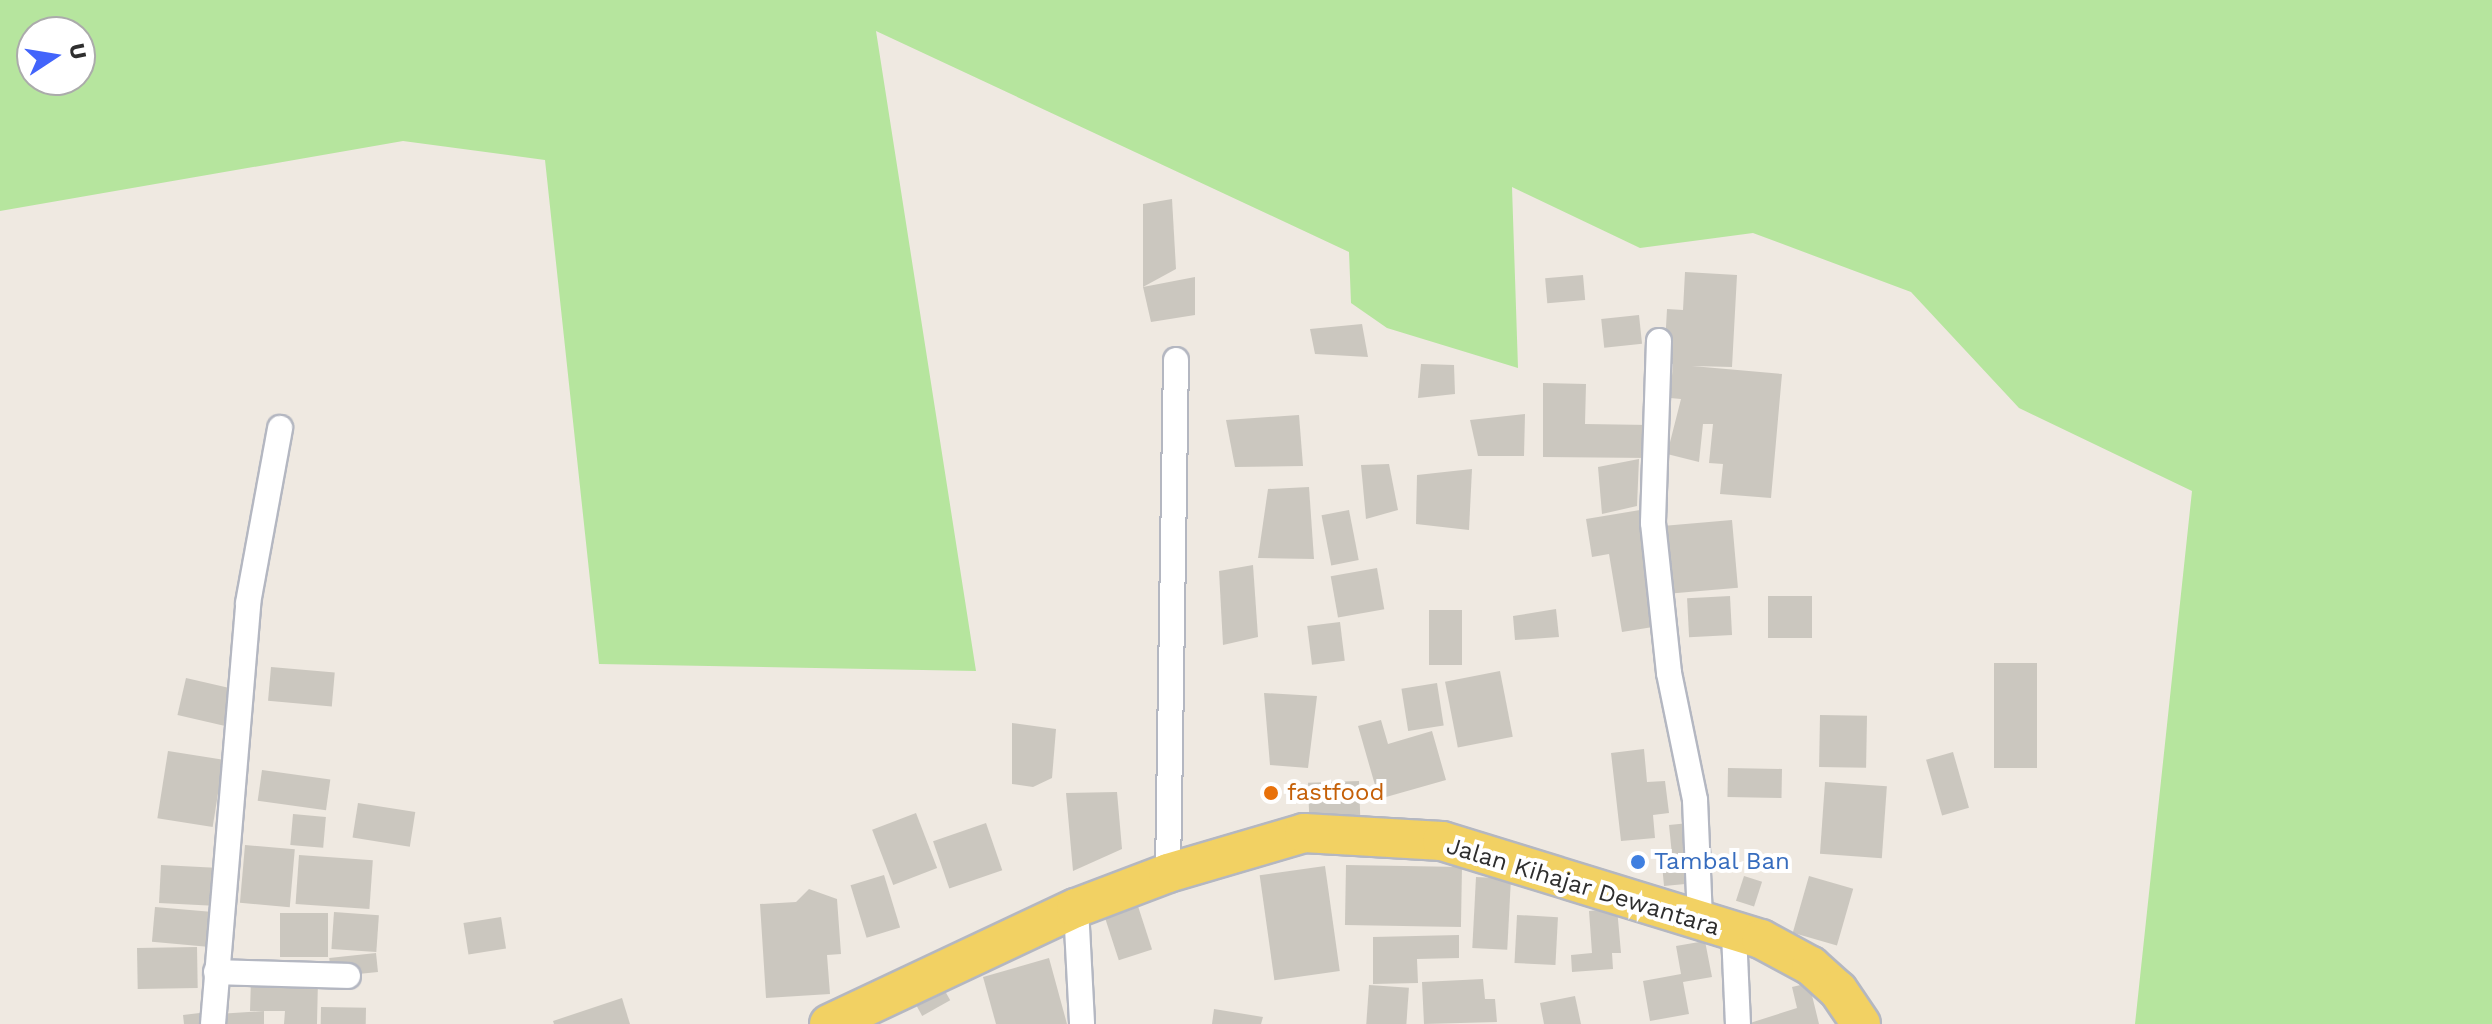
<!DOCTYPE html>
<style>
body{margin:0}
#map{position:relative;width:2492px;height:1024px;overflow:hidden;background:#efe9e1;font-family:"Work Sans",sans-serif}
div>[style]{position:absolute}
[style*='--x']{left:calc(var(--x)*1px);top:calc(var(--y)*1px);width:calc(var(--w)*1px);rotate:calc(var(--a)*1deg)}
.green>*{inset:0;background:#b6e59e}
.building>*{inset:0;background:#cbc7bf;transform-origin:0 0}
.roads{filter:drop-shadow(2px 0 #b4b7c1) drop-shadow(-2px 0 #b4b7c1) drop-shadow(0 2px #b4b7c1) drop-shadow(0 -2px #b4b7c1)}
.street>*{height:24px;margin:-12px;padding:0 12px;transform-origin:12px;border-radius:12px;background:#fff}
.primary>*{height:38px;margin:-19px;padding:0 19px;transform-origin:19px;border-radius:19px;background:#f2d163}
.dots>*{width:22px;height:22px;translate:-50% -50%;box-sizing:border-box;border:4px solid #fff;border-radius:50%}
span{translate:-50% -50%;white-space:nowrap;text-align:center;line-height:1.15;-webkit-text-stroke:8px #fff;paint-order:stroke}
.food-label{font-size:24px;color:#c56008}
.left{translate:0 -50%;text-align:left}
.shop-label{font-size:24px;color:#366cbe}
.street-label{font-size:24px;color:#2e2e2e}
.north{position:absolute;left:16px;top:16px;width:80px;height:80px;box-sizing:border-box;background:#fff;border:2px solid #ababab;border-radius:50%;rotate:78deg;font-size:22px;font-weight:700;line-height:32px;text-align:center;color:#2e2e2e}
.north::after{content:'';display:block;margin:auto;width:28px;height:36px;background:#4264fb;clip-path:polygon(50% 0,100% 100%,50% 72%,0 100%)}
</style>
<div id="map">
<div class="green">
<i style="clip-path:polygon(evenodd,0 0,2492px 0,2492px 1024px,2135px 1024px,2192px 491px,2019px 408px,1911px 292px,1753px 233px,1640px 248px,1512px 187px,1518px 368px,1387px 328px,1351px 303px,1349px 252px,876px 31px,976px 671px,599px 664px,545px 160px,403px 141px,0 211px,0 0,32px 32px,80px 32px,80px 80px,32px 80px,32px 32px)"></i>
</div>
<div class="building">
<i style="clip-path:polygon(1172px 199px,1176px 269px,1143px 287px,1143px 204px)"></i>
<i style="clip-path:polygon(1685px 272px,1737px 275px,1732px 367px,1692px 366px,1782px 374px,1771px 498px,1720px 494px,1723px 464px,1709px 463px,1713px 424px,1703px 424px,1699px 462px,1667px 454px,1681px 399px,1670px 398px,1673px 364px,1664px 363px,1667px 309px,1683px 310px)"></i>
<i style="left:1583px;top:275px;width:25px;height:38px;rotate:85deg"></i>
<i style="clip-path:polygon(1195px 277px,1195px 315px,1151px 322px,1143px 287px)"></i>
<i style="left:1639px;top:315px;width:29px;height:38px;rotate:84deg"></i>
<i style="clip-path:polygon(1362px 324px,1368px 357px,1315px 354px,1310px 329px)"></i>
<i style="clip-path:polygon(1421px 364px,1454px 365px,1455px 394px,1418px 398px)"></i>
<i style="clip-path:polygon(1543px 383px,1586px 384px,1585px 424px,1650px 425px,1650px 458px,1543px 457px)"></i>
<i style="clip-path:polygon(1525px 414px,1524px 456px,1478px 456px,1470px 420px)"></i>
<i style="clip-path:polygon(1299px 415px,1303px 466px,1235px 467px,1226px 420px)"></i>
<i style="clip-path:polygon(1639px 459px,1637px 506px,1602px 514px,1598px 467px)"></i>
<i style="clip-path:polygon(1389px 464px,1398px 510px,1366px 519px,1361px 465px)"></i>
<i style="clip-path:polygon(1472px 469px,1469px 530px,1416px 524px,1417px 475px)"></i>
<i style="clip-path:polygon(1309px 487px,1314px 559px,1258px 558px,1268px 489px)"></i>
<i style="left:1349px;top:510px;width:51px;height:28px;rotate:79deg"></i>
<i style="clip-path:polygon(1640px 510px,1659px 626px,1622px 632px,1609px 554px,1592px 557px,1586px 519px)"></i>
<i style="left:1732px;top:520px;width:68px;height:67px;rotate:85deg"></i>
<i style="clip-path:polygon(1253px 565px,1258px 637px,1223px 645px,1219px 571px)"></i>
<i style="left:1377px;top:568px;width:42px;height:47px;rotate:80deg"></i>
<i style="left:1730px;top:596px;width:39px;height:43px;rotate:87deg"></i>
<i style="left:1768px;top:596px;width:44px;height:42px"></i>
<i style="clip-path:polygon(1556px 609px,1559px 637px,1515px 640px,1513px 616px)"></i>
<i style="left:1429px;top:610px;width:33px;height:55px"></i>
<i style="left:1340px;top:622px;width:39px;height:33px;rotate:83deg"></i>
<i style="left:1994px;top:663px;width:43px;height:105px"></i>
<i style="left:271px;top:667px;width:64px;height:34px;rotate:5deg"></i>
<i style="left:1500px;top:671px;width:67px;height:56px;rotate:79deg"></i>
<i style="left:186px;top:678px;width:49px;height:38px;rotate:13deg"></i>
<i style="left:1437px;top:683px;width:43px;height:36px;rotate:81deg"></i>
<i style="clip-path:polygon(1264px 693px,1317px 696px,1308px 768px,1270px 765px)"></i>
<i style="left:1820px;top:715px;width:47px;height:52px;rotate:1deg"></i>
<i style="clip-path:polygon(1381px 720px,1388px 744px,1432px 731px,1446px 780px,1379px 799px,1358px 726px)"></i>
<i style="clip-path:polygon(1012px 723px,1056px 729px,1052px 778px,1033px 787px,1012px 784px)"></i>
<i style="clip-path:polygon(1644px 749px,1647px 782px,1665px 781px,1669px 813px,1653px 815px,1655px 838px,1621px 841px,1611px 753px)"></i>
<i style="left:168px;top:751px;width:56px;height:68px;rotate:9deg"></i>
<i style="left:1953px;top:752px;width:58px;height:28px;rotate:74deg"></i>
<i style="left:1728px;top:768px;width:54px;height:29px;rotate:1deg"></i>
<i style="left:262px;top:770px;width:69px;height:31px;rotate:8deg"></i>
<i style="left:1359px;top:781px;width:34px;height:51px;rotate:88deg"></i>
<i style="left:1825px;top:782px;width:62px;height:72px;rotate:4deg"></i>
<i style="clip-path:polygon(1117px 792px,1122px 849px,1073px 871px,1066px 793px)"></i>
<i style="left:358px;top:803px;width:58px;height:35px;rotate:9deg"></i>
<i style="left:916px;top:813px;width:59px;height:47px;rotate:69deg"></i>
<i style="left:293px;top:814px;width:33px;height:31px;rotate:5deg"></i>
<i style="left:986px;top:823px;width:50px;height:56px;rotate:71deg"></i>
<i style="clip-path:polygon(1689px 823px,1696px 883px,1664px 886px,1661px 853px,1672px 855px,1669px 825px)"></i>
<i style="left:245px;top:845px;width:50px;height:58px;rotate:5deg"></i>
<i style="left:299px;top:855px;width:74px;height:49px;rotate:4deg"></i>
<i style="left:161px;top:865px;width:59px;height:38px;rotate:3deg"></i>
<i style="left:1346px;top:865px;width:116px;height:60px;rotate:1deg"></i>
<i style="left:1325px;top:866px;width:106px;height:66px;rotate:82deg"></i>
<i style="left:884px;top:875px;width:55px;height:35px;rotate:73deg"></i>
<i style="left:1744px;top:876px;width:19px;height:26px;rotate:18deg"></i>
<i style="left:1809px;top:876px;width:46px;height:59px;rotate:16deg"></i>
<i style="left:1476px;top:877px;width:35px;height:71px;rotate:3deg"></i>
<i style="clip-path:polygon(809px 889px,837px 899px,841px 954px,827px 955px,830px 994px,766px 998px,760px 904px,796px 902px)"></i>
<i style="left:1136px;top:900px;width:52px;height:35px;rotate:72deg"></i>
<i style="left:155px;top:907px;width:61px;height:35px;rotate:5deg"></i>
<i style="clip-path:polygon(1617px 908px,1621px 953px,1612px 953px,1613px 969px,1572px 972px,1571px 955px,1592px 953px,1589px 911px)"></i>
<i style="left:334px;top:912px;width:45px;height:37px;rotate:4deg"></i>
<i style="left:280px;top:913px;width:48px;height:44px"></i>
<i style="left:1517px;top:915px;width:41px;height:48px;rotate:3deg"></i>
<i style="left:501px;top:917px;width:32px;height:38px;rotate:81deg"></i>
<i style="clip-path:polygon(1459px 935px,1459px 958px,1417px 959px,1418px 983px,1373px 984px,1373px 937px)"></i>
<i style="clip-path:polygon(1705px 941px,1712px 977px,1683px 982px,1689px 1014px,1650px 1021px,1643px 981px,1681px 974px,1676px 946px)"></i>
<i style="left:197px;top:947px;width:41px;height:60px;rotate:89deg"></i>
<i style="left:376px;top:953px;width:19px;height:47px;rotate:84deg"></i>
<i style="clip-path:polygon(1049px 958px,1067px 1024px,996px 1024px,983px 977px)"></i>
<i style="clip-path:polygon(251px 979px,318px 980px,317px 1024px,284px 1024px,285px 1011px,250px 1011px)"></i>
<i style="clip-path:polygon(1483px 979px,1485px 999px,1495px 999px,1497px 1022px,1424px 1024px,1422px 982px)"></i>
<i style="left:940px;top:982px;width:21px;height:32px;rotate:61deg"></i>
<i style="clip-path:polygon(1809px 983px,1819px 1024px,1747px 1024px,1797px 1008px,1792px 987px)"></i>
<i style="left:1369px;top:985px;width:40px;height:39px;rotate:4deg"></i>
<i style="clip-path:polygon(1575px 996px,1581px 1024px,1544px 1024px,1540px 1003px)"></i>
<i style="clip-path:polygon(622px 998px,630px 1024px,554px 1024px,553px 1021px)"></i>
<i style="left:321px;top:1007px;width:45px;height:17px;rotate:1deg"></i>
<i style="clip-path:polygon(1214px 1009px,1263px 1017px,1261px 1024px,1212px 1024px)"></i>
<i style="clip-path:polygon(264px 1011px,264px 1024px,219px 1024px,218px 1014px)"></i>
<i style="clip-path:polygon(208px 1012px,210px 1024px,184px 1024px,183px 1015px)"></i>
</div>
<div class="roads">
<div class="street">
<i style="--x:1659;--y:341;--w:182;--a:91.9"></i>
<i style="--x:1653;--y:523;--w:151;--a:83.9"></i>
<i style="--x:1669;--y:673;--w:130;--a:78.4"></i>
<i style="--x:1695;--y:800;--w:121;--a:87.6"></i>
<i style="--x:1168;--y:873;--w:513;--a:-89.11"></i>
<i style="--x:1076;--y:908;--w:116;--a:87"></i>
<i style="--x:1734;--y:933;--w:91;--a:87.5"></i>
<i style="--x:216;--y:972;--w:132;--a:1.7"></i>
<i style="--x:213;--y:1024;--w:422;--a:-85.2"></i>
<i style="--x:248;--y:603;--w:178;--a:-79.6"></i>
</div>
<div class="primary">
<i style="--x:829;--y:1024;--w:273;--a:-25.2"></i>
<i style="--x:1076;--y:908;--w:98;--a:-20.8"></i>
<i style="--x:1168;--y:873;--w:142;--a:-16.4"></i>
<i style="--x:1304;--y:833;--w:138;--a:3.3"></i>
<i style="--x:1442;--y:841;--w:334;--a:17.1"></i>
<i style="--x:1761;--y:939;--w:57;--a:28.4"></i>
<i style="--x:1811;--y:966;--w:36;--a:42"></i>
<i style="--x:1838;--y:990;--w:41;--a:55.9"></i>
</div>
</div>
<div class="dots">
<i style="left:1271px;top:793px;background:#e8710a"></i>
<i style="left:1638px;top:862px;background:#3f7fe0"></i>
</div>
<div class="food-label">
<span class="left" style="left:1287px;top:793px">fastfood</span>
</div>
<div class="shop-label">
<span class="left" style="left:1654px;top:862px">Tambal Ban</span>
</div>
<div class="street-label">
<span style="left:1583px;top:887px;rotate:17deg">Jalan Kihajar Dewantara</span>
</div>
<div class="north">U</div>
</div>
